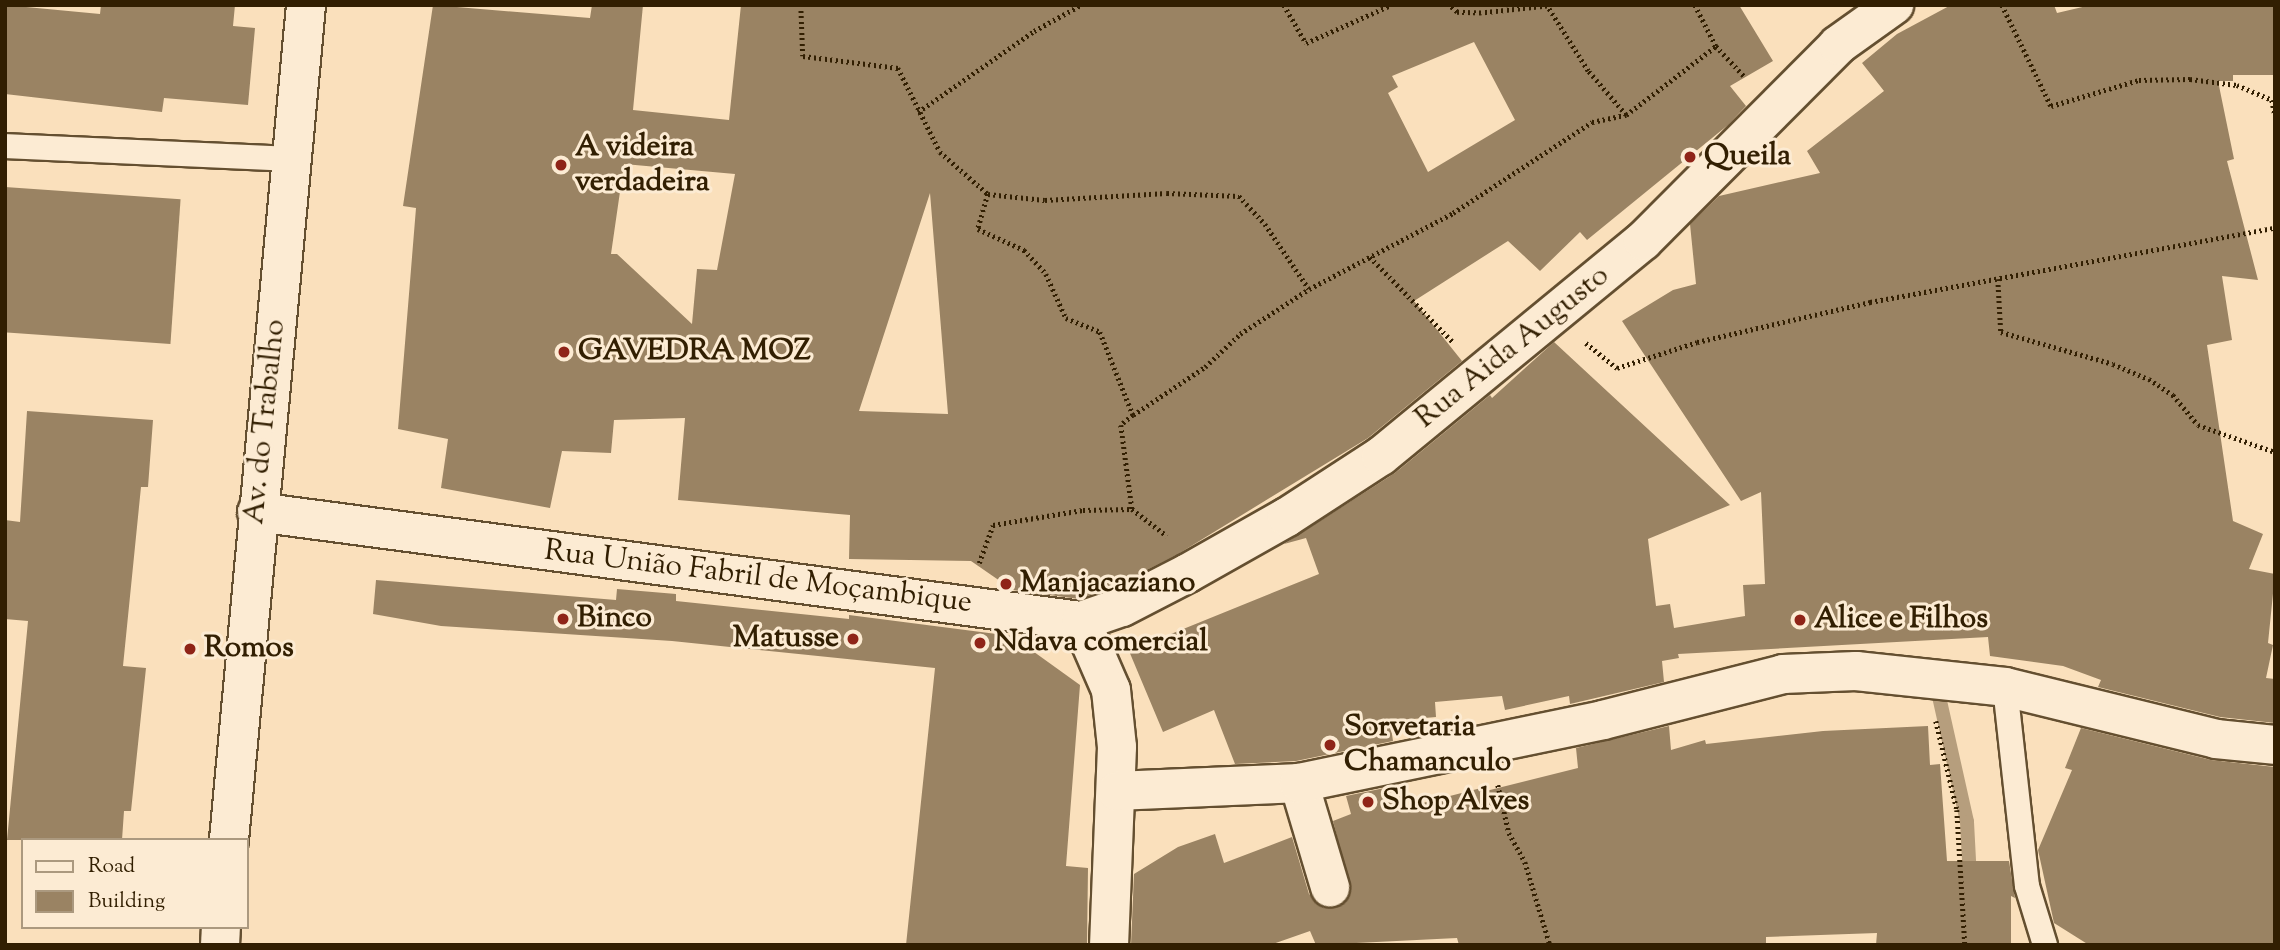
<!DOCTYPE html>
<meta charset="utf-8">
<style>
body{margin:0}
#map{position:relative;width:2280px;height:950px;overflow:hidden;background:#fae0bc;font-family:"Sorts Mill Goudy",serif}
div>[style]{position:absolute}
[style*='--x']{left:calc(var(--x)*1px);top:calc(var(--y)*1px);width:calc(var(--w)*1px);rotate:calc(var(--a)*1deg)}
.stream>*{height:14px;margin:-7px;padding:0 7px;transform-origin:7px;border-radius:7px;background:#b69e7d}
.building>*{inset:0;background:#9a8363;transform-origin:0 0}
.path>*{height:4.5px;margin-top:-2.25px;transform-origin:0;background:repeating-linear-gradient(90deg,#321f02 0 2px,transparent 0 5.5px)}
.roads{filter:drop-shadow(2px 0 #644f30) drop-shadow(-2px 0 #644f30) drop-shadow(0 2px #644f30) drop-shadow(0 -2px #644f30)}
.lane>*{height:24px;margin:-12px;padding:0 12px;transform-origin:12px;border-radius:12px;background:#fcebd3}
.street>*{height:38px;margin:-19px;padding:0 19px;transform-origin:19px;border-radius:19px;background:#fcebd3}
.secondary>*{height:38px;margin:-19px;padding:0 19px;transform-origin:19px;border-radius:19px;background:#fcebd3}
.dots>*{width:19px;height:19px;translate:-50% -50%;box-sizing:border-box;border:4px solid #fcebd3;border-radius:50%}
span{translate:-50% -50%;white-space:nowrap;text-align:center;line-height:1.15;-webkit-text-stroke:6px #fcebd3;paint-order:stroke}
.poi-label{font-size:30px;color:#321f02;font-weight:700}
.left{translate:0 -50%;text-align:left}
.right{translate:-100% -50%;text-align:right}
.street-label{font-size:30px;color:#321f02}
.frame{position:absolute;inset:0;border:7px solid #321f02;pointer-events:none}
.legend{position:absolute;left:21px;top:838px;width:228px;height:91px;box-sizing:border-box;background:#fcebd3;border:2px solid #ab997f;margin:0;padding:9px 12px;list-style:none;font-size:21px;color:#321f02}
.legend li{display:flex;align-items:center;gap:14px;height:35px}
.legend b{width:35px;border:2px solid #ab997f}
</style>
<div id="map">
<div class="stream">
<i style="--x:1936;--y:683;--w:142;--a:77.4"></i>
<i style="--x:1967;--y:822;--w:58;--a:87"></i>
</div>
<div class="building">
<i style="clip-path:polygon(5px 5px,100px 14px,101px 5px,235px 5px,233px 26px,255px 28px,248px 105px,164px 98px,162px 112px,5px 94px)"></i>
<i style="clip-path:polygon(evenodd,433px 5px,590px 18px,592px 5px,643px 5px,633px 110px,729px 120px,741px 5px,1739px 5px,1773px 61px,1730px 86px,1746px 106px,1728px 125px,1587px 240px,1580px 232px,1540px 271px,1508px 241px,1414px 301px,1462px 361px,1368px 438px,1178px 554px,1113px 587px,1079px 599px,1013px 590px,971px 561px,849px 559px,850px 515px,678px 500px,685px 418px,614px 420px,611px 453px,562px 451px,550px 508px,441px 488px,448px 439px,398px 429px,416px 208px,403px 206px,433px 5px,1474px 42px,1515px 120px,1428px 172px,1388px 93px,1398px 87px,1392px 76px,1474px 42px,433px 5px,624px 164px,735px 174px,717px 270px,697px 269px,692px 324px,617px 254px,611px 254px,624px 164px,433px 5px,930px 193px,948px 414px,859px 411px,930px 193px)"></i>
<i style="clip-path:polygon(1951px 5px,2054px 5px,2057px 13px,2091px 5px,2275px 5px,2275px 75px,2233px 75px,2233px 81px,2218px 81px,2234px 159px,2227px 161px,2258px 280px,2222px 276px,2232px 340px,2207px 345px,2233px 521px,2263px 534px,2249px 569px,2275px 574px,2268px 643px,2273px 645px,2266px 678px,2275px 679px,2275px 723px,2220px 717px,2098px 687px,2101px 680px,2063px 666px,1990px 656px,1988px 637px,1678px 654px,1679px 658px,1662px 661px,1664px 682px,1570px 704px,1569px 696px,1505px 710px,1502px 696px,1435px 702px,1436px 717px,1390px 721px,1393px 741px,1296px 761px,1235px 764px,1214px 710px,1163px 732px,1129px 651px,1319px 574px,1306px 538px,1284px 544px,1395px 473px,1490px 395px,1492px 398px,1554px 342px,1730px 505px,1648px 539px,1656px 606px,1670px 604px,1674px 628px,1745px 616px,1743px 585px,1765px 584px,1761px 492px,1741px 501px,1622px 321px,1673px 290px,1696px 284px,1690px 224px,1719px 196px,1820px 173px,1807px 151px,1884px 91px,1862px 63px,1897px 34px)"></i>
<i style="left:5px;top:187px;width:176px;height:145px;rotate:4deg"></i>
<i style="clip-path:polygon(27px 411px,153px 420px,148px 487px,141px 487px,123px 666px,146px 668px,131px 811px,124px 811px,122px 840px,7px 840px,28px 621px,5px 619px,5px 520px,20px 522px)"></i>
<i style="clip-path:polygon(376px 580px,616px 600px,617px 589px,676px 594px,676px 601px,849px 619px,849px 615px,1012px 636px,1080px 685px,1066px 866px,1088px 868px,1087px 945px,906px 945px,935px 668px,672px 641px,441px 626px,373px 614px)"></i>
<i style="clip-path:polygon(1669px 726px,1671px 750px,1705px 740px,1706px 744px,1823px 731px,1928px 726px,1930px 765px,1940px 764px,1947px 861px,2009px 861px,2015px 898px,2011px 896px,2011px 945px,1876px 945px,1877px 933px,1766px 937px,1766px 945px,1459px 945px,1457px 938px,1316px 945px,1310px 931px,1270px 945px,1131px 945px,1134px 874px,1178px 847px,1215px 834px,1224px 863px,1292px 837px,1309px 894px,1324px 908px,1336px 908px,1351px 891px,1333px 821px,1351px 814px,1346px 796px,1399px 785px,1403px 808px,1485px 787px,1486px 791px,1578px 768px,1576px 748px)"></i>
<i style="clip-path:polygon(2081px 728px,2211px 760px,2275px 767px,2275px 945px,2089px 945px,2054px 923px,2038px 850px,2072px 770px,2065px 768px)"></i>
</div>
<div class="path">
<i style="--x:801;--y:5;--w:51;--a:87.8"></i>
<i style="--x:803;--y:56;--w:96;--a:7.2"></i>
<i style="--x:898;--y:68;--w:94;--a:63.4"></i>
<i style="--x:940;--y:152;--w:64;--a:41.2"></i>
<i style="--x:988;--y:194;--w:57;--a:6"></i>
<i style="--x:1045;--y:200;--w:122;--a:-3.3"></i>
<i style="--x:1167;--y:193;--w:72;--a:2.4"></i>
<i style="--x:1239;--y:196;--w:38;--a:47"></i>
<i style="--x:1265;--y:224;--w:78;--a:55.9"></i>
<i style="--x:1284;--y:5;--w:44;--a:59.9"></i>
<i style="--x:1306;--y:43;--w:93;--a:-24.1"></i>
<i style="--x:1695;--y:5;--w:46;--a:62.9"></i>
<i style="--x:2002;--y:5;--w:112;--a:64.1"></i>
<i style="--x:2051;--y:106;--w:92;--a:-16.5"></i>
<i style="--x:2139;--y:80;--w:51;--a:-1.1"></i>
<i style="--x:2190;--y:79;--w:47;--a:7.3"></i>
<i style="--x:2237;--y:85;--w:38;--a:23"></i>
<i style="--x:2272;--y:100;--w:16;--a:79"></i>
<i style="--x:918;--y:112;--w:141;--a:-34.9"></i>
<i style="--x:1034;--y:31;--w:54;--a:-29"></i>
<i style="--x:1626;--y:115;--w:113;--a:-37.5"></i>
<i style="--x:1716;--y:46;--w:42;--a:46.9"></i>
<i style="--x:988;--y:194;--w:36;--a:106"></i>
<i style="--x:978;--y:229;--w:51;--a:24.5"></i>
<i style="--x:1024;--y:250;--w:33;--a:47"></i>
<i style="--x:1046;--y:274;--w:48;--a:65.6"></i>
<i style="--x:1066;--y:318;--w:37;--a:22"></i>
<i style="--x:1100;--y:332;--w:89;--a:68.3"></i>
<i style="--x:1133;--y:415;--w:16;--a:140"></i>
<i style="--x:1121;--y:425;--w:85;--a:82.5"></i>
<i style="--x:1370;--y:257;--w:119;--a:45.7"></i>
<i style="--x:1998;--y:279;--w:53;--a:86.8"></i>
<i style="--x:2001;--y:332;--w:116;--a:15.9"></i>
<i style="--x:2113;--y:364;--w:39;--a:23"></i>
<i style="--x:2149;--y:379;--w:29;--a:34"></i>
<i style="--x:2173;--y:395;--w:39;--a:50"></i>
<i style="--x:2198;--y:425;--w:82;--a:19.3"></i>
<i style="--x:1586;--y:343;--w:40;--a:39"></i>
<i style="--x:1617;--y:368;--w:84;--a:-18"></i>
<i style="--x:1697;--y:342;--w:178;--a:-13"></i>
<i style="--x:1870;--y:302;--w:412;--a:-10.4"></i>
<i style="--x:1133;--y:415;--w:87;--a:-33.7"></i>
<i style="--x:1205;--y:367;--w:48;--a:-43.3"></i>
<i style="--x:1240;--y:334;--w:82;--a:-33.1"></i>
<i style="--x:1309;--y:289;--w:163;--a:-27.8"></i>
<i style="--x:1453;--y:213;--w:166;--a:-33.2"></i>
<i style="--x:1592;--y:122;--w:35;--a:-12"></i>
<i style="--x:1626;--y:115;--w:58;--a:-130.8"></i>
<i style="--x:1588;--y:71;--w:77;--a:-122.2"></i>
<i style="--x:1547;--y:6;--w:66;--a:173.9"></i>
<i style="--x:1481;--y:13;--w:24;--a:-178"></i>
<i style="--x:1457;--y:12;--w:11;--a:-139"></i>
<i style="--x:979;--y:563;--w:40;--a:-69.8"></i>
<i style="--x:993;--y:525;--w:91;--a:-9.5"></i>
<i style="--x:1083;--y:510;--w:49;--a:-1.2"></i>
<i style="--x:1132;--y:509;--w:44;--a:37.6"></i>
<i style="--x:1936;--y:721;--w:91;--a:76.7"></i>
<i style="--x:1957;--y:810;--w:135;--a:86.6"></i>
<i style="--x:1498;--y:785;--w:49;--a:77.1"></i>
<i style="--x:1509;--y:833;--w:33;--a:61"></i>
<i style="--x:1525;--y:862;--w:87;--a:73.2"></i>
</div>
<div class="roads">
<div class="lane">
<i style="--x:5;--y:146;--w:287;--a:2.6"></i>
<i style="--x:2005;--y:687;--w:200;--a:83.7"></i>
<i style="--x:2027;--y:886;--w:62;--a:73"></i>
</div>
<div class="street">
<i style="--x:257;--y:512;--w:831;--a:7.54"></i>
<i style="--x:1081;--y:621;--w:75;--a:66.5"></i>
<i style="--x:1111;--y:690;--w:57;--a:84"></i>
<i style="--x:1117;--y:747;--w:198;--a:92.3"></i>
<i style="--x:1081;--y:621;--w:43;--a:-18.9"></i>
<i style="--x:1122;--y:607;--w:74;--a:-27.3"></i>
<i style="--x:1188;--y:573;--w:114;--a:-29.5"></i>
<i style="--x:1287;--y:517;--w:112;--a:-33"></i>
<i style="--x:1381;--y:456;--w:339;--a:-39.4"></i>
<i style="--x:1643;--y:241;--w:276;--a:-45.1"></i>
<i style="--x:1838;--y:45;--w:69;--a:-35.5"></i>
<i style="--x:1299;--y:783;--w:109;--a:73.4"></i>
<i style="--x:1117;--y:791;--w:182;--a:-2.5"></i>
<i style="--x:1299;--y:783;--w:310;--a:-11.7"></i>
<i style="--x:1603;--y:720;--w:186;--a:-14.3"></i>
<i style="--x:1783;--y:674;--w:73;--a:-2.4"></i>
<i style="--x:1856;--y:671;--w:150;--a:6.1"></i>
<i style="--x:2005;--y:687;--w:217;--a:13.8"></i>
<i style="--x:2216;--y:739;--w:59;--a:5.8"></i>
</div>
<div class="secondary">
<i style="--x:229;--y:840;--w:839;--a:-84.73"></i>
<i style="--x:220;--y:945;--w:18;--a:-87"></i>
</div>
</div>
<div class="dots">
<i style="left:1690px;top:157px;background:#8f2418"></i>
<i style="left:561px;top:165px;background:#8f2418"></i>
<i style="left:564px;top:352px;background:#8f2418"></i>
<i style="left:1006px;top:584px;background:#8f2418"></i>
<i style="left:563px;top:619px;background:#8f2418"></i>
<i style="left:1800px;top:620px;background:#8f2418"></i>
<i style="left:853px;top:639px;background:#8f2418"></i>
<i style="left:980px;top:643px;background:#8f2418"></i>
<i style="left:190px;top:649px;background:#8f2418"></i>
<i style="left:1330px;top:745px;background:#8f2418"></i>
<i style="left:1368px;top:802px;background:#8f2418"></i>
</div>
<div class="poi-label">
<span class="left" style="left:575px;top:165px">A videira<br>verdadeira</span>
<span class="left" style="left:1704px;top:157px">Queila</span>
<span class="left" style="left:578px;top:352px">GAVEDRA MOZ</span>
<span class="left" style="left:1020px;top:584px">Manjacaziano</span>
<span class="left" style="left:577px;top:619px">Binco</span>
<span class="left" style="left:1814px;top:620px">Alice e Filhos</span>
<span class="right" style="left:839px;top:639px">Matusse</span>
<span class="left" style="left:994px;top:643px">Ndava comercial</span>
<span class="left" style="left:204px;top:649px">Romos</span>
<span class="left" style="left:1344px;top:745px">Sorvetaria<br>Chamanculo</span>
<span class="left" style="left:1382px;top:802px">Shop Alves</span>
</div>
<div class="street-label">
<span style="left:1513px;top:348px;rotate:-39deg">Rua Aida Augusto</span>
<span style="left:266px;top:422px;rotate:-84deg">Av. do Trabalho</span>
<span style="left:758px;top:578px;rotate:7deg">Rua União Fabril de Moçambique</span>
</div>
<div class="frame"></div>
<ul class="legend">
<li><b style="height:9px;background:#fcebd3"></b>Road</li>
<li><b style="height:19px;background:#9a8363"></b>Building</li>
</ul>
</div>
